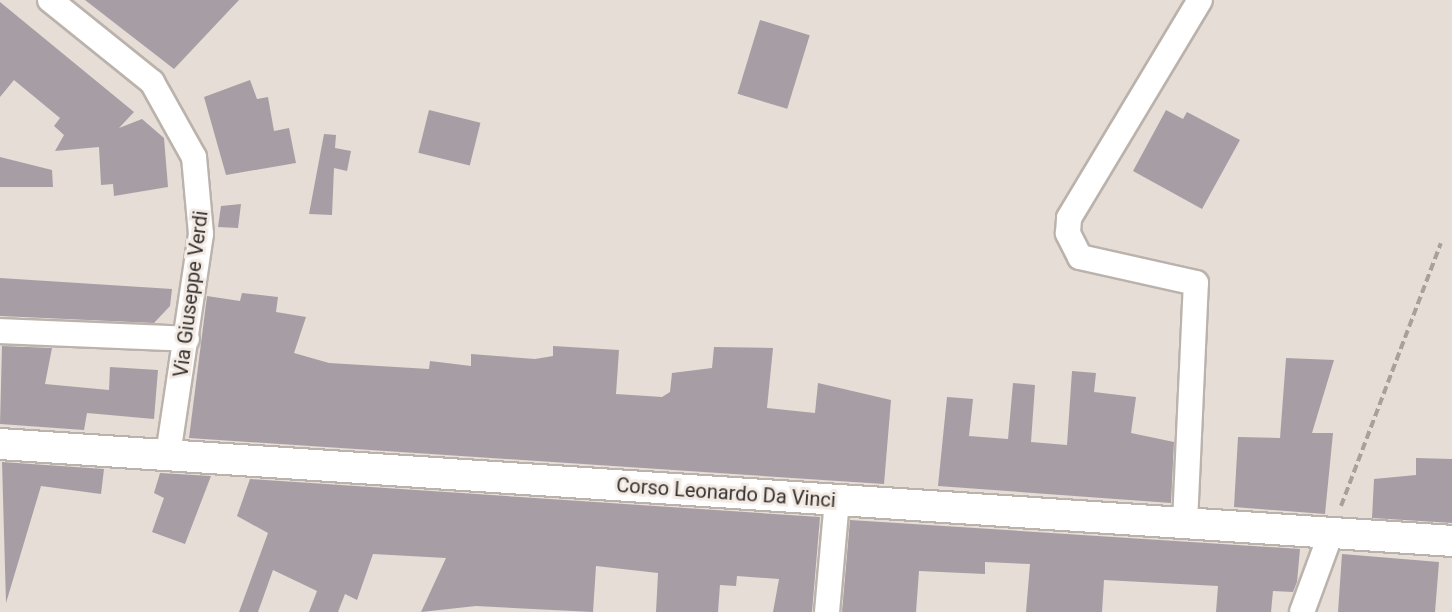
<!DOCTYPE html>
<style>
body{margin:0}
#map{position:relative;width:1452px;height:612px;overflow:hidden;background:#e6ddd7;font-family:Roboto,sans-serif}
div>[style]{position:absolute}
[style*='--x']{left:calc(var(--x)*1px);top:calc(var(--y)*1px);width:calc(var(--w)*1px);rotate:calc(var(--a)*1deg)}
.building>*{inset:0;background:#a69ea4;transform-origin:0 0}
.path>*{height:4px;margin-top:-2px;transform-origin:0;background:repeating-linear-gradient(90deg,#a7a09b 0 8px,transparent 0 12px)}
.roads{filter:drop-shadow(2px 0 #bbb2ac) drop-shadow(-2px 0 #bbb2ac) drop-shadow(0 2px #bbb2ac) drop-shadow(0 -2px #bbb2ac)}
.minor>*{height:24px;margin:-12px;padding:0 12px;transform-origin:12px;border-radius:12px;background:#fff}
.major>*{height:30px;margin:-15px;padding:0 15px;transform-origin:15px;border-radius:15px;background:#fff}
span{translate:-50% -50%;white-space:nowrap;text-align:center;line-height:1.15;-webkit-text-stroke:6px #f3eae4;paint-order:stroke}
.street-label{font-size:20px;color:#332f2d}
</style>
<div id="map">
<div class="building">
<i style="clip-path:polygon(85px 0,239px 0,174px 69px)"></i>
<i style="clip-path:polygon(0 2px,134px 112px,119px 128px,142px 119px,164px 138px,168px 187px,114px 196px,113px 184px,101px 185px,99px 147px,55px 151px,64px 135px,54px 126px,60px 118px,14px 80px,0 97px)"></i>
<i style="left:760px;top:20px;width:52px;height:77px;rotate:17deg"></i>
<i style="clip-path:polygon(250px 80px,257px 99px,268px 97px,274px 131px,289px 128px,296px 163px,226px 175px,204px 97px)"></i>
<i style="left:429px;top:110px;width:53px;height:44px;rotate:14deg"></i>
<i style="clip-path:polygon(1166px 110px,1183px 119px,1187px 112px,1240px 140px,1202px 209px,1133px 171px)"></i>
<i style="clip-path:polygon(324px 134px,336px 135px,335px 148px,351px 151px,347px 171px,334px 168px,332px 215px,309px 214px)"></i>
<i style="clip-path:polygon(0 157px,52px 170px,53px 187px,0 187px)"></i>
<i style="clip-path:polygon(241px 204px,238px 228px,218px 227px,221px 206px)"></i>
<i style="clip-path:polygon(0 278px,172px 289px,170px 306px,154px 323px,0 316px)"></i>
<i style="clip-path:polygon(242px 293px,278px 297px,276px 312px,306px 317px,294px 353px,329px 363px,429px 369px,430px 361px,471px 366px,471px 354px,535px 359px,553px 356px,553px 346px,619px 350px,616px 394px,662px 397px,670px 392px,672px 373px,712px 368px,714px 347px,773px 348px,767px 408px,815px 413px,818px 383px,891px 400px,884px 484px,189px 438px,207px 296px,240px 301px)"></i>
<i style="clip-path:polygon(2px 346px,52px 348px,45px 384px,109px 390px,110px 367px,158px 370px,154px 419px,87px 413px,84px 430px,0 424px)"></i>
<i style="clip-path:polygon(1286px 358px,1334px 360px,1312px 433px,1333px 433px,1325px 514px,1234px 507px,1238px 437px,1280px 438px)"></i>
<i style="clip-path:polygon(1072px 371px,1096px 373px,1094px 392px,1136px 397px,1131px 433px,1174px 442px,1171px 503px,938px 486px,947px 397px,973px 399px,969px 436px,1008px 439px,1013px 383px,1035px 385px,1031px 442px,1067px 445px)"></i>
<i style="clip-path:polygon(1416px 458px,1452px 459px,1452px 523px,1372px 518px,1374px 479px,1416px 475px)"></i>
<i style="clip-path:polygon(2px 462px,104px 469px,101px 494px,41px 486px,6px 603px)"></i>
<i style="clip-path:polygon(160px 473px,211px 476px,185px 544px,152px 532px,164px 498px,154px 493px)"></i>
<i style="clip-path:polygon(250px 479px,820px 517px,812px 612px,773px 612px,779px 579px,737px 576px,736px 586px,720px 585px,718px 612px,656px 612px,658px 573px,596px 566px,593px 612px,476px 606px,421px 612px,446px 558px,373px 554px,357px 600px,345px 594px,338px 612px,309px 612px,317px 591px,273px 570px,258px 612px,239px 612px,268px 533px,237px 516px)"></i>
<i style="clip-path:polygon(850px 520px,1300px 549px,1297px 582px,1293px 592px,1273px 591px,1271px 612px,1216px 612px,1218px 586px,1104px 580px,1102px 612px,1026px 612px,1030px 564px,985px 562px,985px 574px,919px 571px,916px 612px,842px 612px)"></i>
<i style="clip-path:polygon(1342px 554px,1439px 562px,1435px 612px,1338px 612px)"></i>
</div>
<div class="path">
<i style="--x:1341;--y:506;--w:281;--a:-69.2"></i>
</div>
<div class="roads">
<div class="minor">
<i style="--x:50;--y:0;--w:131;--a:38.8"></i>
<i style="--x:152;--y:82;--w:86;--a:60.8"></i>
<i style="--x:194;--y:157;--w:77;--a:84.8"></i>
<i style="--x:201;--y:234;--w:224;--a:98.5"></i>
<i style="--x:0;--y:331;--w:187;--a:2.4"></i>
<i style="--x:1185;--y:523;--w:240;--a:-87.4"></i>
<i style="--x:1196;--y:283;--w:119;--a:-167.4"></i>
<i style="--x:1080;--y:257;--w:27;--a:-117"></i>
<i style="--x:1068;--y:233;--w:15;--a:-86"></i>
<i style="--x:1069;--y:218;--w:254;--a:-59"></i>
<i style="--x:827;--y:612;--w:112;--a:-84.9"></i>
<i style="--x:1302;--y:612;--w:84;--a:-69.8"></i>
</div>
<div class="major">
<i style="--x:0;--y:444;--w:1455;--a:3.82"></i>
</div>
</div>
<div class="street-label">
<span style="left:191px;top:294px;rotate:-83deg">Via Giuseppe Verdi</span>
<span style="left:726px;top:493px;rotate:4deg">Corso Leonardo Da Vinci</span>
</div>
</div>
